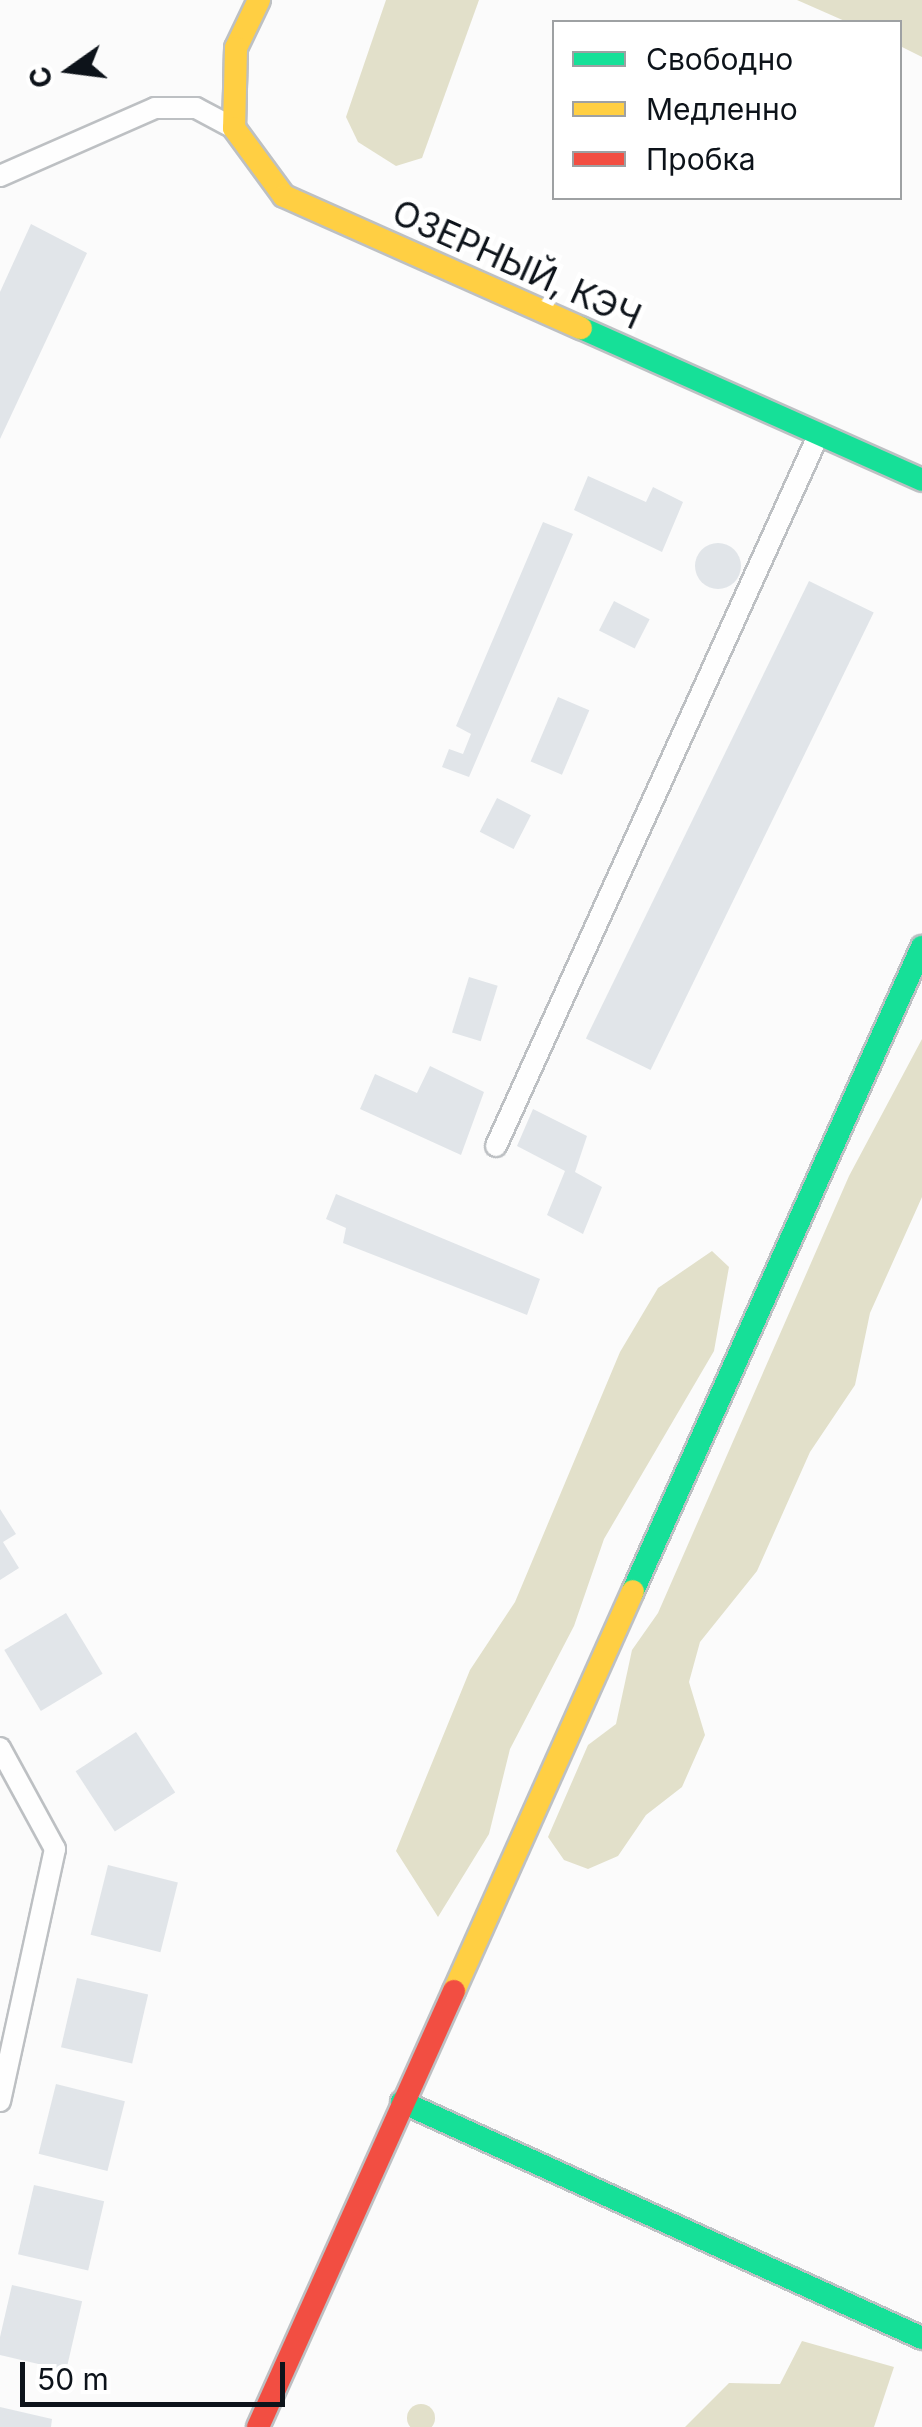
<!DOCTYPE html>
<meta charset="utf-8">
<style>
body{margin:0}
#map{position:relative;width:922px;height:2427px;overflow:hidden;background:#fbfbfb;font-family:Inter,sans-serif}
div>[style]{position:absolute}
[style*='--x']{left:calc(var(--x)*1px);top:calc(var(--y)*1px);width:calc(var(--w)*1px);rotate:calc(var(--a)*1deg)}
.green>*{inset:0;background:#e2e0ca}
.round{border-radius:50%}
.building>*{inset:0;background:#e1e5e9;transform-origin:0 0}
.roads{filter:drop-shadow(2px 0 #bdc0c3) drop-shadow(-2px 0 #bdc0c3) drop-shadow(0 2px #bdc0c3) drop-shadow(0 -2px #bdc0c3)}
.lane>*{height:20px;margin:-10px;padding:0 10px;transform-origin:10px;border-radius:10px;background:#fefefe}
.fast>*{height:22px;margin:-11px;padding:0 11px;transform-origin:11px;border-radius:11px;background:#16e098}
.slow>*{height:22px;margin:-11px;padding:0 11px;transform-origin:11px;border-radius:11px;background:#ffcf43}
.jam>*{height:22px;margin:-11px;padding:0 11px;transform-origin:11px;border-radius:11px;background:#f24e42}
span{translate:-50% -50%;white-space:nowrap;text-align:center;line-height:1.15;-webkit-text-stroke:10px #fff;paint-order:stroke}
.street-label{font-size:35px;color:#0d131a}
.legend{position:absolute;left:552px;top:20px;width:350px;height:180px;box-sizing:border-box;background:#fff;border:2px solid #9ea1a3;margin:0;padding:12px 18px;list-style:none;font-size:30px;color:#0d131a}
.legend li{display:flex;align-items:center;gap:20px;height:50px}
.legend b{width:50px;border:2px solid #9ea1a3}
.north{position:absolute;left:20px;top:20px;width:100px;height:100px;-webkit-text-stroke:8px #fff;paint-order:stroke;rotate:256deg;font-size:28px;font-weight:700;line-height:40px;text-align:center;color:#0d131a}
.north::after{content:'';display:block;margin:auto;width:35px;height:45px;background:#0d131a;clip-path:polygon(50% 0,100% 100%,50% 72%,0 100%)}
.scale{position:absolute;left:20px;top:2362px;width:265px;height:45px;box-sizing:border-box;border:5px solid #0d131a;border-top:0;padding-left:12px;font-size:30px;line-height:35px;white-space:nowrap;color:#0d131a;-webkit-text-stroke:8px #fff;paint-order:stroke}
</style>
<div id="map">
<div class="green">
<i style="clip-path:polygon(386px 0,479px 0,422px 158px,396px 166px,358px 142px,346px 117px)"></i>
<i style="clip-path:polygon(797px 0,922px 0,922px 57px,900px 46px,900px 22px,847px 22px)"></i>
<i style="clip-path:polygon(922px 1039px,922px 1197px,870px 1313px,855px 1385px,810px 1452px,757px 1571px,700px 1642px,689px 1682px,705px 1735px,682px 1787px,646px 1815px,618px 1856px,588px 1869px,564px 1860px,548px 1837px,588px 1745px,616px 1724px,632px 1650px,658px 1613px,849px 1176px)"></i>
<i style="clip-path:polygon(712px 1251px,729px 1267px,714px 1351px,604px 1539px,574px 1626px,510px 1749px,489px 1834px,438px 1917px,396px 1851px,470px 1670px,515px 1602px,620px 1352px,658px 1288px)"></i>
<i style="clip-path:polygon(802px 2341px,894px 2367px,874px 2427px,685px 2427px,729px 2383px,780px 2384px)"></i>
<i class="round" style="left:407px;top:2404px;width:28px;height:28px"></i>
</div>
<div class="building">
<i style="clip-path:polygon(31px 224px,87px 253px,0 439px,0 292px)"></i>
<i style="clip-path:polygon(588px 476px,646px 502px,653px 487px,683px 502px,662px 552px,574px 510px)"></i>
<i style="clip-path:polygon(543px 522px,573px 534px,469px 777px,442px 767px,449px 749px,463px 754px,471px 734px,456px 726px)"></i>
<i class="round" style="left:695px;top:543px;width:46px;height:46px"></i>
<i style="left:809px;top:581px;width:72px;height:509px;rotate:26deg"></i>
<i style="left:614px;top:601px;width:40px;height:33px;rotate:27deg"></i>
<i style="left:558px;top:697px;width:34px;height:70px;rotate:23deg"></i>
<i style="left:497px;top:798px;width:38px;height:38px;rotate:27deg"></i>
<i style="left:469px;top:977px;width:30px;height:58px;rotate:17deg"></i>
<i style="clip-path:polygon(430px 1066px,484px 1092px,461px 1155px,360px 1109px,375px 1074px,417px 1093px)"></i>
<i style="clip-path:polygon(533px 1109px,587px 1136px,575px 1172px,602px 1187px,583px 1234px,547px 1215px,565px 1171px,517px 1146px)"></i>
<i style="clip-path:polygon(336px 1194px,540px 1279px,527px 1315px,343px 1243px,346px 1228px,326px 1219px)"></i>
<i style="clip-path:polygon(0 1509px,16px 1534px,3px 1542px,19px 1568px,0 1580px)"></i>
<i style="left:66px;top:1613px;width:71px;height:72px;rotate:59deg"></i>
<i style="left:136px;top:1732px;width:72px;height:72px;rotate:57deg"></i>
<i style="left:108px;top:1865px;width:72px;height:72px;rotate:14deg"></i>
<i style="left:77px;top:1978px;width:73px;height:71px;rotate:13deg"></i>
<i style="left:56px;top:2084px;width:71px;height:72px;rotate:14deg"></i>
<i style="left:34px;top:2185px;width:72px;height:71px;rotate:13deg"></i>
<i style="left:12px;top:2285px;width:72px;height:71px;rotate:13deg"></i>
<i style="clip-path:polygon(0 2407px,52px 2419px,51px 2427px,0 2427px)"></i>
</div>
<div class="roads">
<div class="lane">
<i style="--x:0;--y:176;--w:169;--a:-23.7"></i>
<i style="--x:155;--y:108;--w:41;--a:0"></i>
<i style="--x:196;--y:108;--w:36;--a:28"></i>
<i style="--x:496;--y:1146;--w:777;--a:-65.61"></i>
<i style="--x:0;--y:1748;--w:115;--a:61.4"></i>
<i style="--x:55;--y:1849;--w:258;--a:102.3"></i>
</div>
<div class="fast">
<i style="--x:581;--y:328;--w:373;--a:24"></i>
<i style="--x:633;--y:1591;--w:706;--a:-65.83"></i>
<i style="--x:402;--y:2102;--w:571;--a:24.41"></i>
</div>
<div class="slow">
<i style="--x:259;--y:0;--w:53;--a:115.6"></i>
<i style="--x:236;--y:48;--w:80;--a:91.4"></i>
<i style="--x:234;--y:128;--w:84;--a:53.7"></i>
<i style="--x:284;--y:196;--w:325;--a:24"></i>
<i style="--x:454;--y:1991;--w:438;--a:-65.9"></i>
</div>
<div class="jam">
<i style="--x:258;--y:2427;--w:478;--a:-65.8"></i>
</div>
</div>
<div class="street-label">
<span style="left:517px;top:264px;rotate:24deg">ОЗЕРНЫЙ, КЭЧ</span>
</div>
<ul class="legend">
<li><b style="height:12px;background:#16e098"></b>Свободно</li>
<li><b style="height:12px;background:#ffcf43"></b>Медленно</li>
<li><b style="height:12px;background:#f24e42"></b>Пробка</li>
</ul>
<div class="north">С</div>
<div class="scale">50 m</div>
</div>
